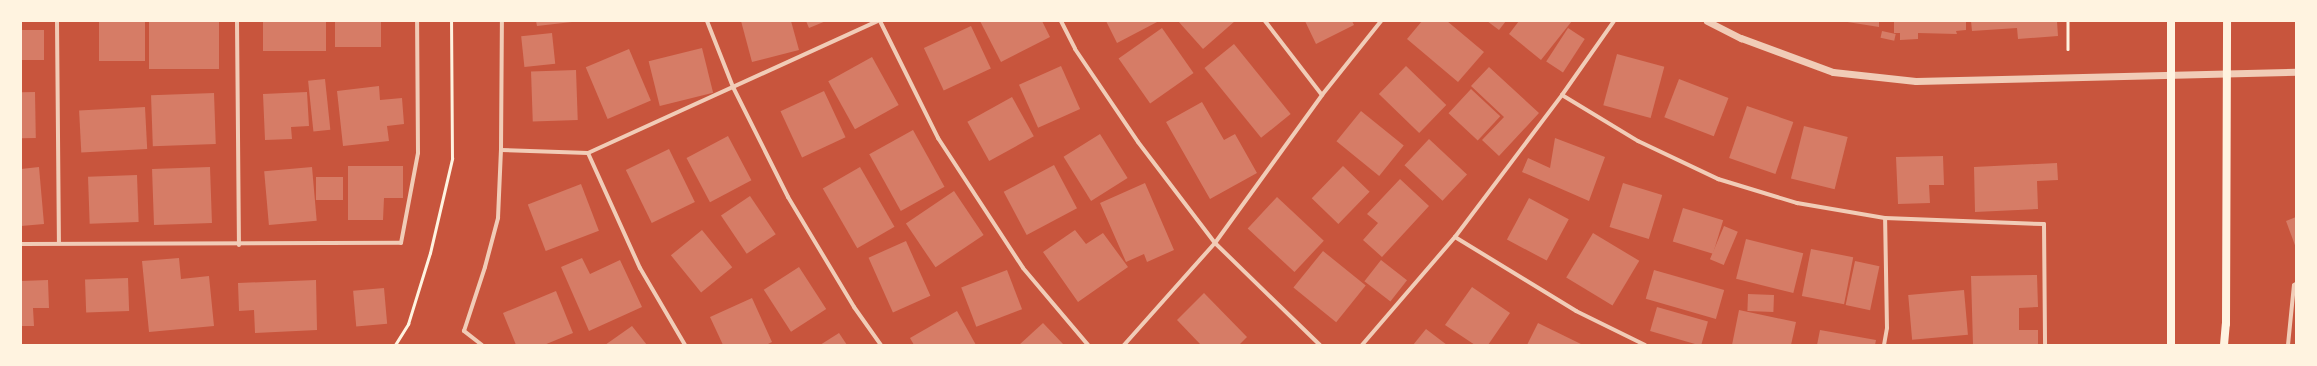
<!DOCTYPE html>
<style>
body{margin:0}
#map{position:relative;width:2317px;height:366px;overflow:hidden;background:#c8553d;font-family:Jost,sans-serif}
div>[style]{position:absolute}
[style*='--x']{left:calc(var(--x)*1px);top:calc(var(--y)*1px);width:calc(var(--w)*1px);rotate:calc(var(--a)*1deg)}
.building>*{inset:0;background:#d67c66;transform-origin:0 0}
.path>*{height:2.5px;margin:-1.25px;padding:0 1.25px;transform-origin:1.25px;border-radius:1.25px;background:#fff3e0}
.minor>*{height:4px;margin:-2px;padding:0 2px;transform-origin:2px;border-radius:2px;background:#f1ccb7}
.tertiary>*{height:7px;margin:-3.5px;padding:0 3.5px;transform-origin:3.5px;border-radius:3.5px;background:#f1ccb7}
.secondary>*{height:8px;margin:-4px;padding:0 4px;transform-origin:4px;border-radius:4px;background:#fff3e0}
span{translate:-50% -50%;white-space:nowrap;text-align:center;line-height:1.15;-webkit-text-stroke:3.5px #fff3e0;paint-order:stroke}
.frame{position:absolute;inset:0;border:22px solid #fff3e0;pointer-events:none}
</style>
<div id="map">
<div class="building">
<i style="left:99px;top:21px;width:46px;height:40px"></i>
<i style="left:149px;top:21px;width:70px;height:48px"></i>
<i style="left:263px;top:21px;width:63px;height:30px"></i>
<i style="left:335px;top:21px;width:46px;height:26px"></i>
<i style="clip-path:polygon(536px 21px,572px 21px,572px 22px,537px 26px)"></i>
<i style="clip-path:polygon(741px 21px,791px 21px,799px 50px,752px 62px)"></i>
<i style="clip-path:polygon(806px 21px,826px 21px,809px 28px)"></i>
<i style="clip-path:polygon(980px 21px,1042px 21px,1050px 37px,1001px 62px)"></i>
<i style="clip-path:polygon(1106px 21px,1159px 21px,1117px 43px)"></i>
<i style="clip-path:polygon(1178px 21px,1235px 21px,1203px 49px)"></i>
<i style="clip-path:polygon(1305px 21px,1352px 21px,1354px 25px,1316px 44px)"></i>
<i style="clip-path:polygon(1422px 21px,1447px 21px,1484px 52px,1458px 82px,1407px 39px)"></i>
<i style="clip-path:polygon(1487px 21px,1506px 21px,1499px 30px)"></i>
<i style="clip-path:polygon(1519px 21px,1572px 21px,1541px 60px,1509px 34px)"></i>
<i style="clip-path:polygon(1841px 21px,1879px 21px,1879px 27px)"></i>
<i style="clip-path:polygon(1894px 21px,1966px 21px,1966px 30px,1956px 31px,1957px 34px,1918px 33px,1918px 39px,1900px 40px,1900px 33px,1894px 33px)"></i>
<i style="clip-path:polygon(1971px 21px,2057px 21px,2058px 36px,2018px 39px,2017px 28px,1972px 31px)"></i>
<i style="left:971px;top:26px;width:47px;height:52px;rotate:65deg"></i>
<i style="left:1162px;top:28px;width:55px;height:53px;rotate:55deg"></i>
<i style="left:1568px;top:28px;width:20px;height:40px;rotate:33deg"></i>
<i style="left:21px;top:30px;width:23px;height:30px"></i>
<i style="left:1882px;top:31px;width:14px;height:7px;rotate:12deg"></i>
<i style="left:552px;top:33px;width:31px;height:31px;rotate:84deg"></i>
<i style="left:1234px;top:44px;width:90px;height:38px;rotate:51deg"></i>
<i style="left:702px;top:48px;width:46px;height:55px;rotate:76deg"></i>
<i style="left:629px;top:49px;width:56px;height:47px;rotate:67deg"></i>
<i style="left:1617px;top:54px;width:49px;height:53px;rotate:15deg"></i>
<i style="left:872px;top:57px;width:55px;height:50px;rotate:61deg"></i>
<i style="left:1061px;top:66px;width:47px;height:46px;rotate:66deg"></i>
<i style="left:1406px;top:66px;width:56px;height:39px;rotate:44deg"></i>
<i style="clip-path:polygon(1489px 67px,1539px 113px,1499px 156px,1482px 140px,1504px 117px,1471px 86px)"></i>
<i style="left:576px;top:70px;width:50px;height:45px;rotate:88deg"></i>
<i style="left:325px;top:79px;width:51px;height:17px;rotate:84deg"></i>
<i style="left:1679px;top:79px;width:53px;height:41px;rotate:21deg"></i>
<i style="clip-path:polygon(379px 86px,380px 100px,402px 98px,404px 124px,387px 126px,389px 141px,343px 146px,337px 91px)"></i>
<i style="left:1471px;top:89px;width:40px;height:33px;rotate:43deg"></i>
<i style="left:824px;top:91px;width:51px;height:48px;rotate:65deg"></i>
<i style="left:35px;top:92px;width:46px;height:14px;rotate:89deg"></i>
<i style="clip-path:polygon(307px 92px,309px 126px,291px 127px,292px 139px,265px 140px,263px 94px)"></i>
<i style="left:214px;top:93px;width:51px;height:63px;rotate:88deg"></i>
<i style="left:1012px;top:97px;width:45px;height:51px;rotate:61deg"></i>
<i style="clip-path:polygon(1202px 102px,1224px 140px,1235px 134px,1257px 173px,1210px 199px,1166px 122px)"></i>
<i style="left:1747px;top:106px;width:49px;height:55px;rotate:19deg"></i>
<i style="left:145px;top:107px;width:42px;height:66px;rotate:87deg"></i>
<i style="left:1361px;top:111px;width:55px;height:39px;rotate:39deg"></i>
<i style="left:1804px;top:126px;width:45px;height:54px;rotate:14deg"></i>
<i style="left:913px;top:130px;width:65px;height:50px;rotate:61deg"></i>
<i style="left:1100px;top:134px;width:52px;height:43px;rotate:58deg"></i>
<i style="left:728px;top:136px;width:50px;height:47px;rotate:62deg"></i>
<i style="clip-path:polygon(1555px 138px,1605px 157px,1589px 201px,1522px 172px,1528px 158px,1550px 168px)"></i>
<i style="left:1429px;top:139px;width:52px;height:36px;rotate:43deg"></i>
<i style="left:669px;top:149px;width:59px;height:48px;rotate:64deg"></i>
<i style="clip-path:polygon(1943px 156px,1944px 185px,1929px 185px,1930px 203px,1898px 204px,1896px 157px)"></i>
<i style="clip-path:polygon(2057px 163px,2058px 180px,2037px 181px,2038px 209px,1975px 212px,1974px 167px)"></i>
<i style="left:1054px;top:165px;width:49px;height:57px;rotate:62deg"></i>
<i style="clip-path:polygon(348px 166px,403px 166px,403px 198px,384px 198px,383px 220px,348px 220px)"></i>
<i style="left:1343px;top:166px;width:37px;height:45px;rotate:44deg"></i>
<i style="clip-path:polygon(39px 167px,44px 224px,21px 226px,21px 169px)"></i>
<i style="left:210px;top:167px;width:56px;height:58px;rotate:88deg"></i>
<i style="left:312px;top:167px;width:54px;height:48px;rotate:85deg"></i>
<i style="left:860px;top:167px;width:69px;height:43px;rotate:60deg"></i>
<i style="left:137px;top:175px;width:47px;height:49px;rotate:88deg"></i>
<i style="left:316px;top:177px;width:27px;height:23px"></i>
<i style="clip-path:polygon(1400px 179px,1429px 206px,1382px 257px,1363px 240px,1378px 223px,1367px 214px)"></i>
<i style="clip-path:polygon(1145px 183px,1174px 250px,1147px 262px,1144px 254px,1126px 262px,1100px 203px)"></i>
<i style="left:1623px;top:183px;width:41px;height:46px;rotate:17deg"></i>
<i style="left:581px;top:184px;width:50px;height:57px;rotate:69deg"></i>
<i style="left:954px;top:191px;width:53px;height:58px;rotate:56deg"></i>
<i style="left:750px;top:196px;width:46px;height:35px;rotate:56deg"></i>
<i style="left:1277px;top:197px;width:64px;height:43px;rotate:43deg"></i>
<i style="left:1529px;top:198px;width:45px;height:47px;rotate:28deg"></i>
<i style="left:1683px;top:208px;width:42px;height:35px;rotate:17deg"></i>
<i style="clip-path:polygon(2296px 217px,2296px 248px,2286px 221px)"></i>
<i style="left:1724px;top:226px;width:15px;height:36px;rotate:23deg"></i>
<i style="left:702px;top:230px;width:48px;height:40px;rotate:51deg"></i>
<i style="clip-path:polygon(1075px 230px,1086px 244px,1103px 233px,1128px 267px,1078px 302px,1043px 252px)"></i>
<i style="left:1593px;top:233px;width:54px;height:52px;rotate:31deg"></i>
<i style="left:1746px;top:239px;width:59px;height:41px;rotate:14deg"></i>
<i style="left:906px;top:241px;width:60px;height:41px;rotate:66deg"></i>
<i style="left:1811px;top:249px;width:43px;height:48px;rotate:11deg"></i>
<i style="left:1323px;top:251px;width:55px;height:47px;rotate:39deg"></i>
<i style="clip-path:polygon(179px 258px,181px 279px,209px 276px,214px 326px,149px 332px,142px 261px)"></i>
<i style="clip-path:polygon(582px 258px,590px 274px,620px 260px,642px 307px,589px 331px,561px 267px)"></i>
<i style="left:1381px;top:260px;width:33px;height:27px;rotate:38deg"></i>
<i style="left:1855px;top:261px;width:25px;height:45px;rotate:12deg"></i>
<i style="left:799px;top:267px;width:50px;height:42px;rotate:57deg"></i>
<i style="left:1007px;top:270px;width:42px;height:49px;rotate:69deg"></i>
<i style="left:1654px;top:270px;width:73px;height:30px;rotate:16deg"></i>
<i style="clip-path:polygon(2037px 275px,2038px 307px,2019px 308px,2019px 330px,2038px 330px,2038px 345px,1973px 345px,1971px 276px)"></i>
<i style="left:128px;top:278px;width:33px;height:43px;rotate:88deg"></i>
<i style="clip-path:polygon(48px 280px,49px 308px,33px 308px,34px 326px,21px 326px,21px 281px)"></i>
<i style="clip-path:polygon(316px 280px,317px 330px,255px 333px,254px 310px,239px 311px,238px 283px)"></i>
<i style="clip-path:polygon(1472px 287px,1510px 313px,1488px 345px,1475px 345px,1445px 325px)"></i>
<i style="left:384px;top:288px;width:36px;height:31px;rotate:85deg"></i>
<i style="left:1964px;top:290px;width:45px;height:56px;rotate:85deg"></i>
<i style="clip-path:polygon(556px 291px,573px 333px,544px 345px,516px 345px,503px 313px)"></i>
<i style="clip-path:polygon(1204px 293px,1247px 337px,1239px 345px,1201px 345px,1177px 320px)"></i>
<i style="left:1748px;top:294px;width:26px;height:17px;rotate:2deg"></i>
<i style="clip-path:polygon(752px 298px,772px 342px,766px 345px,723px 345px,710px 317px)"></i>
<i style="left:1657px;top:307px;width:53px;height:25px;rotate:16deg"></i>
<i style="clip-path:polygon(1739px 310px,1796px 322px,1791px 345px,1732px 345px)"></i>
<i style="clip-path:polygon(957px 311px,976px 345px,914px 345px,910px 338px)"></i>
<i style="clip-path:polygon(1043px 323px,1064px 345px,1019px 345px)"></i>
<i style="clip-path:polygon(1538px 323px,1583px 345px,1527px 345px)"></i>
<i style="clip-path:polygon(632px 326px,647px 345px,605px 345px)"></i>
<i style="clip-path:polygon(1426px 329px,1447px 345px,1413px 345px)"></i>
<i style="clip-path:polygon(1820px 330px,1876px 340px,1875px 345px,1817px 345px)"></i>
<i style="clip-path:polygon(839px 333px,847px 345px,820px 345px)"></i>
</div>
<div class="path">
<i style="--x:2068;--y:21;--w:28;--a:90"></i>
<i style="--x:395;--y:345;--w:25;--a:-58"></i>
<i style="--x:408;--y:324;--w:74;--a:-72.8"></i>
<i style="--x:430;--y:253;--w:97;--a:-76.8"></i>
<i style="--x:452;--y:159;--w:138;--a:-90.4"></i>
</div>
<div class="minor">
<i style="--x:57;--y:21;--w:222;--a:89.5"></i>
<i style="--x:237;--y:21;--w:224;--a:89.5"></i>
<i style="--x:707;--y:21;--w:71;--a:68.5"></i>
<i style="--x:733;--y:87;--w:123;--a:63.4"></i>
<i style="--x:788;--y:197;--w:128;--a:59"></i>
<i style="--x:854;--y:307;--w:47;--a:54.6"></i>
<i style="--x:880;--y:21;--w:131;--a:63.6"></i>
<i style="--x:938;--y:138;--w:155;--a:56.8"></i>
<i style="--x:1023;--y:268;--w:101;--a:49.8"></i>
<i style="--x:1061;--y:21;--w:31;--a:63"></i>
<i style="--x:1075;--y:49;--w:112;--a:55.9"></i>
<i style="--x:1138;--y:142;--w:127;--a:52.7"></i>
<i style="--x:1215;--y:243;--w:146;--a:44.2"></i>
<i style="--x:1265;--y:21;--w:93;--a:52.4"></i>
<i style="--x:1562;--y:95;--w:90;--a:-54.9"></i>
<i style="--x:501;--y:150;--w:87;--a:2"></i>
<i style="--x:588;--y:153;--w:126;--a:65.7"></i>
<i style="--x:640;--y:268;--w:89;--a:59.7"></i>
<i style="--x:588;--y:153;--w:318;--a:-24.5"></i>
<i style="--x:1455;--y:237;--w:142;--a:31.4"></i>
<i style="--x:1576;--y:311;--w:77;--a:26.2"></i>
<i style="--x:21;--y:244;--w:380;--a:-0.2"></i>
<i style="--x:401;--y:243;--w:92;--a:-79.3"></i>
<i style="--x:418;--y:153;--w:132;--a:-90.4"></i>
<i style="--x:482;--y:345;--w:23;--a:-142"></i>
<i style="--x:464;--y:331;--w:67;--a:-71.8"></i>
<i style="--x:485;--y:267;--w:51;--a:-75.1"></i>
<i style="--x:498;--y:218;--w:68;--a:-87.5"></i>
<i style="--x:501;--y:150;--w:129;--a:-89.6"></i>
<i style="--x:1124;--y:345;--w:137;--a:-48.3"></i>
<i style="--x:1215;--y:243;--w:183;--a:-54.1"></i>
<i style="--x:1322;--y:95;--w:95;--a:-51.4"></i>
<i style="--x:1362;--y:345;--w:143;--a:-49.3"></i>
<i style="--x:1455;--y:237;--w:178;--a:-53"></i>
<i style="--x:1562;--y:95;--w:89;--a:31.2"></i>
<i style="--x:1638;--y:141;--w:89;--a:25.4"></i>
<i style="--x:1718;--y:179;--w:83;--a:16.9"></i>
<i style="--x:1797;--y:203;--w:89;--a:9.7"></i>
<i style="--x:1885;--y:218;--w:159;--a:2.2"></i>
<i style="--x:2044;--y:224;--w:121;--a:89.5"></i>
<i style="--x:1884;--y:345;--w:17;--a:-80"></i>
<i style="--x:1887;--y:328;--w:110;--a:-91"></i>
<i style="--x:2288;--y:345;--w:60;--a:-84.3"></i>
<i style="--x:2294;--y:285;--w:2;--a:-27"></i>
</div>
<div class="tertiary">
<i style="--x:1707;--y:21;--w:38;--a:27"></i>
<i style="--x:1741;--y:38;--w:98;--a:20.3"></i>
<i style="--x:1833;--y:72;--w:83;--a:6.2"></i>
<i style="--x:1916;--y:81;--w:380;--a:-1.4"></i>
</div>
<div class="secondary">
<i style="--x:2171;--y:21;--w:324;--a:90"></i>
<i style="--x:2224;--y:345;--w:21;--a:-85"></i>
<i style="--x:2226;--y:324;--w:303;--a:-89.8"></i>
</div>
<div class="frame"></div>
</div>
